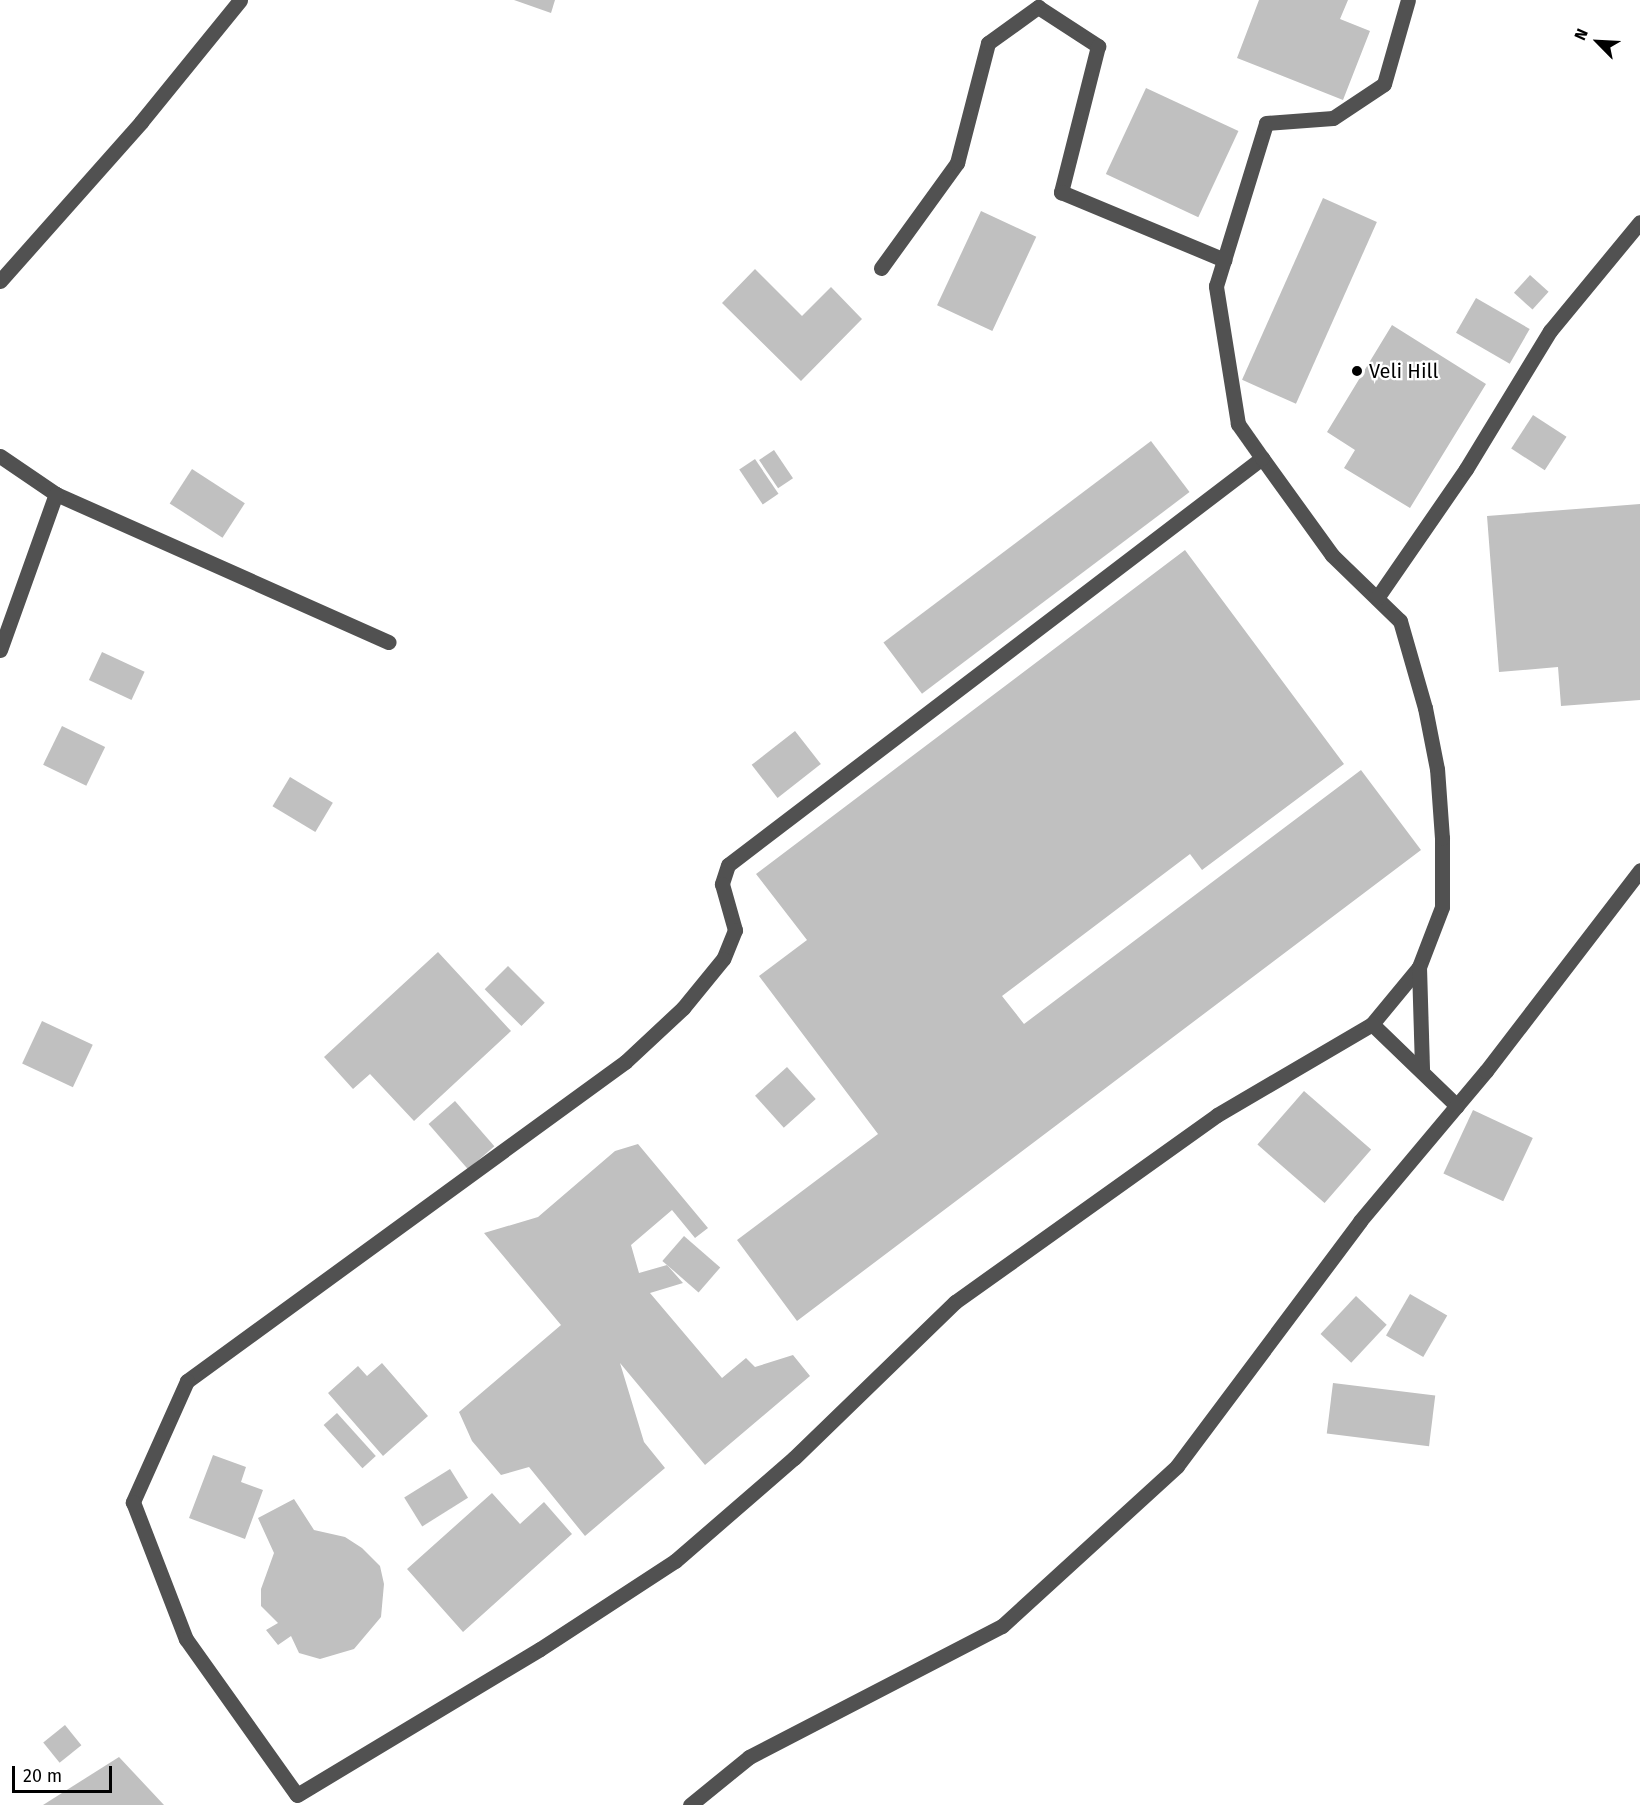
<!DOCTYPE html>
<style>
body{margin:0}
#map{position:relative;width:1640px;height:1805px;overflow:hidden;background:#fff;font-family:"Fira Sans",sans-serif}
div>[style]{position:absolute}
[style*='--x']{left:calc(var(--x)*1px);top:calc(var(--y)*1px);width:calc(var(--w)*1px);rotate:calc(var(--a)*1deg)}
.building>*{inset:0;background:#c0c0c0;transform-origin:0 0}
.minor>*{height:15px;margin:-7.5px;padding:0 7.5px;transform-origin:7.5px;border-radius:7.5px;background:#515151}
.dots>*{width:16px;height:16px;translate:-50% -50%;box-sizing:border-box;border:3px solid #fff;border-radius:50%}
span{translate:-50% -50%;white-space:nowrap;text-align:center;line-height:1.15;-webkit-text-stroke:4.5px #fff;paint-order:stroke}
.poi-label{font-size:20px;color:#000}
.left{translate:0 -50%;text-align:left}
.north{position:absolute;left:1568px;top:12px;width:60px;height:60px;-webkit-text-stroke:4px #fff;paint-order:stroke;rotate:294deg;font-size:16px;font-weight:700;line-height:24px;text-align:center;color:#000}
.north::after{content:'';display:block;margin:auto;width:21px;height:27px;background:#000;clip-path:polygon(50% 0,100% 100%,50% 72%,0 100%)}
.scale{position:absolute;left:12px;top:1766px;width:100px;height:27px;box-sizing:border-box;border:3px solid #000;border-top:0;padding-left:8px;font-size:18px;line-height:21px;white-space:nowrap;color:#000;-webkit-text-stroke:4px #fff;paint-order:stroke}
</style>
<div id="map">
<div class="building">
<i style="clip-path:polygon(514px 0,555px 0,551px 13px)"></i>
<i style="clip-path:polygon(1259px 0,1348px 0,1340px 19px,1370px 31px,1343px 100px,1237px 58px)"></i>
<i style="left:1146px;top:88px;width:102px;height:95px;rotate:25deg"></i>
<i style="left:1323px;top:198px;width:59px;height:199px;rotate:24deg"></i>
<i style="left:981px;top:211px;width:61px;height:104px;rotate:25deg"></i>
<i style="clip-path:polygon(755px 269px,802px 316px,831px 287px,862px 319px,801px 381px,722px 303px)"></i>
<i style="left:1530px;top:275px;width:25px;height:24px;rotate:42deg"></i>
<i style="left:1476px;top:298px;width:62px;height:40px;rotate:30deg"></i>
<i style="clip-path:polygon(1392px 325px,1486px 384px,1410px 508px,1344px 468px,1355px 450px,1327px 432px)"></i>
<i style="left:1533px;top:415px;width:40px;height:40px;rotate:33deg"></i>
<i style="left:1151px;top:441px;width:64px;height:335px;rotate:53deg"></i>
<i style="left:774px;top:450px;width:34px;height:18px;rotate:56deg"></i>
<i style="left:755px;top:459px;width:42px;height:19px;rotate:56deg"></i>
<i style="left:192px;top:469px;width:63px;height:41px;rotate:33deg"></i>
<i style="clip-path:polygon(1640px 504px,1640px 700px,1561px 706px,1558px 667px,1499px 672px,1487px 516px)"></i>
<i style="clip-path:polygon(1185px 550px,1344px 764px,1202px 870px,1190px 854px,1002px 996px,1024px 1024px,1361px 770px,1421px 850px,797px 1321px,737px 1240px,878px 1134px,759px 976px,807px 940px,756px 874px)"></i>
<i style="left:102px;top:652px;width:47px;height:31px;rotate:25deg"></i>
<i style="left:62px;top:726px;width:48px;height:43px;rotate:26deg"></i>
<i style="left:795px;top:731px;width:42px;height:55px;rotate:52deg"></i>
<i style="left:290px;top:777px;width:50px;height:34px;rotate:31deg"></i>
<i style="clip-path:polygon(438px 952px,511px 1031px,414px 1121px,370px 1074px,353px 1089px,324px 1057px)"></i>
<i style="left:508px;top:966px;width:52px;height:33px;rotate:45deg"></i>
<i style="left:42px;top:1021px;width:56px;height:47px;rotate:25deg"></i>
<i style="left:787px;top:1067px;width:43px;height:43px;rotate:48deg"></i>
<i style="left:1304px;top:1091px;width:89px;height:71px;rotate:41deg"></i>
<i style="left:455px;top:1101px;width:60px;height:35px;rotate:49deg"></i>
<i style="left:1473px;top:1110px;width:66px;height:70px;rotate:25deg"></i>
<i style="clip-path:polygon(638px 1144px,708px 1228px,695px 1238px,672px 1210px,631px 1245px,639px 1273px,667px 1265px,683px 1283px,650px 1293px,722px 1378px,746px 1358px,755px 1367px,793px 1355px,810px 1376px,705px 1465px,620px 1363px,644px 1442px,665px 1468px,585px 1536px,529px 1467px,501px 1475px,472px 1441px,459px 1412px,561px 1325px,484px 1233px,538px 1217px,615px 1151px)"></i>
<i style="left:684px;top:1236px;width:48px;height:33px;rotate:41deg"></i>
<i style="left:1410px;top:1294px;width:43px;height:48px;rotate:30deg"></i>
<i style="left:1356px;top:1296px;width:42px;height:52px;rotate:43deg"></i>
<i style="clip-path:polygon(382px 1363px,428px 1416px,383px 1456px,328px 1393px,358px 1366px,367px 1376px)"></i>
<i style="left:1333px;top:1383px;width:103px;height:51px;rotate:7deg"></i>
<i style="left:337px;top:1413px;width:58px;height:18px;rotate:48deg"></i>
<i style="clip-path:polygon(213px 1455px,246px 1467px,241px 1482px,263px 1490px,245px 1539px,189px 1518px)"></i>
<i style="left:450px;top:1469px;width:34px;height:54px;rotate:58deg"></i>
<i style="clip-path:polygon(492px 1493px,520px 1524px,544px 1502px,572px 1534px,463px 1632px,407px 1569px)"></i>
<i style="clip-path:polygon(294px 1499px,314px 1530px,345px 1537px,362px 1548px,380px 1566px,384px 1584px,381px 1617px,354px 1649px,320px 1659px,299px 1653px,291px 1636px,278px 1645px,266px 1630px,278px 1623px,261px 1606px,261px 1589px,274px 1553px,258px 1518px)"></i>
<i style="left:65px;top:1725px;width:26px;height:28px;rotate:51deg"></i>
<i style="clip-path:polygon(119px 1757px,164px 1805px,43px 1805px)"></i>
</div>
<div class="minor">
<i style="--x:881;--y:268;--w:130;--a:-54.1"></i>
<i style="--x:957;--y:163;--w:124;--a:-75.5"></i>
<i style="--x:988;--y:43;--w:62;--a:-35.8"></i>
<i style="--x:1038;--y:7;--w:72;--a:33"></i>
<i style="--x:1098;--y:46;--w:151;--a:104.2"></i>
<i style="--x:1061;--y:192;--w:177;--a:22.6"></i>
<i style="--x:0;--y:281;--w:213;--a:-48.4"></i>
<i style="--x:141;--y:122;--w:157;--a:-50.9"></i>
<i style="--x:0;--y:456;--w:68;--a:34.2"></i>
<i style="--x:56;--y:494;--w:364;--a:24"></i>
<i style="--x:1262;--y:458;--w:671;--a:142.69"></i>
<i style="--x:728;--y:865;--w:20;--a:108"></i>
<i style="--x:722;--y:884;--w:48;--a:74.2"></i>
<i style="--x:735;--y:930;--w:31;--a:112"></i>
<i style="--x:723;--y:959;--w:63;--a:129.2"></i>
<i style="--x:683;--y:1008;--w:79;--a:137"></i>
<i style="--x:625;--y:1062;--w:542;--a:143.93"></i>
<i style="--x:187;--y:1381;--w:133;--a:114.1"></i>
<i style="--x:133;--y:1502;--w:147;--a:68.9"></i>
<i style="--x:186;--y:1639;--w:191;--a:54.6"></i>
<i style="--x:297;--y:1795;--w:283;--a:-31"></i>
<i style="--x:540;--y:1649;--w:161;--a:-33.1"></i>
<i style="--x:675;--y:1561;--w:157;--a:-40.9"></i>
<i style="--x:794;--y:1458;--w:224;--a:-44.1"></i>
<i style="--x:955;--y:1302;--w:322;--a:-35.5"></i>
<i style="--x:1217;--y:1115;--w:180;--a:-30.4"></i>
<i style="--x:1372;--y:1024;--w:74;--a:-50.5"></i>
<i style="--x:1419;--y:967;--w:64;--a:-69"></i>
<i style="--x:1442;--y:907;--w:69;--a:-90"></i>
<i style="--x:1442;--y:838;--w:69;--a:-94.1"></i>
<i style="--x:1437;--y:769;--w:62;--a:-101.1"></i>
<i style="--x:1425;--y:708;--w:91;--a:-106"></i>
<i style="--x:1400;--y:621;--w:95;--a:-135.9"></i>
<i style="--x:1332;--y:555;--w:120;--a:-125.8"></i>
<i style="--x:1262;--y:458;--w:42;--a:-125.2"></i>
<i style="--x:1238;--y:424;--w:140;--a:-99.1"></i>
<i style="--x:1216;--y:286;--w:170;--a:-72.9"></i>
<i style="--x:1266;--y:123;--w:67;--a:-4.3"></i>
<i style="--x:1333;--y:118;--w:61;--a:-33.7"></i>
<i style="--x:1384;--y:84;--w:87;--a:-74.1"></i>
<i style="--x:1377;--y:598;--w:157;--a:-55.4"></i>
<i style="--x:1466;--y:469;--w:162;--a:-58.7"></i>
<i style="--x:1550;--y:331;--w:141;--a:-50.5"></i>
<i style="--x:0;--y:650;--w:166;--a:-70.3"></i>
<i style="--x:1419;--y:967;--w:102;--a:88.3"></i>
<i style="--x:1372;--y:1024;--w:118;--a:44"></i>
<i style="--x:690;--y:1805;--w:76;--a:-39.1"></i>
<i style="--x:749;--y:1757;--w:285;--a:-27.4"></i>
<i style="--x:1002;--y:1626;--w:237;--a:-42.4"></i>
<i style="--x:1177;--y:1466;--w:306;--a:-53.2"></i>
<i style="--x:1360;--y:1221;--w:196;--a:-50"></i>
<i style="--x:1486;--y:1071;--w:253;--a:-52.5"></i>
</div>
<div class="dots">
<i style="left:1357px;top:371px;background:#000"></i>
</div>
<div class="poi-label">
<span class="left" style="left:1369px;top:371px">Veli Hill</span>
</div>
<div class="north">N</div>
<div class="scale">20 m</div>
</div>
